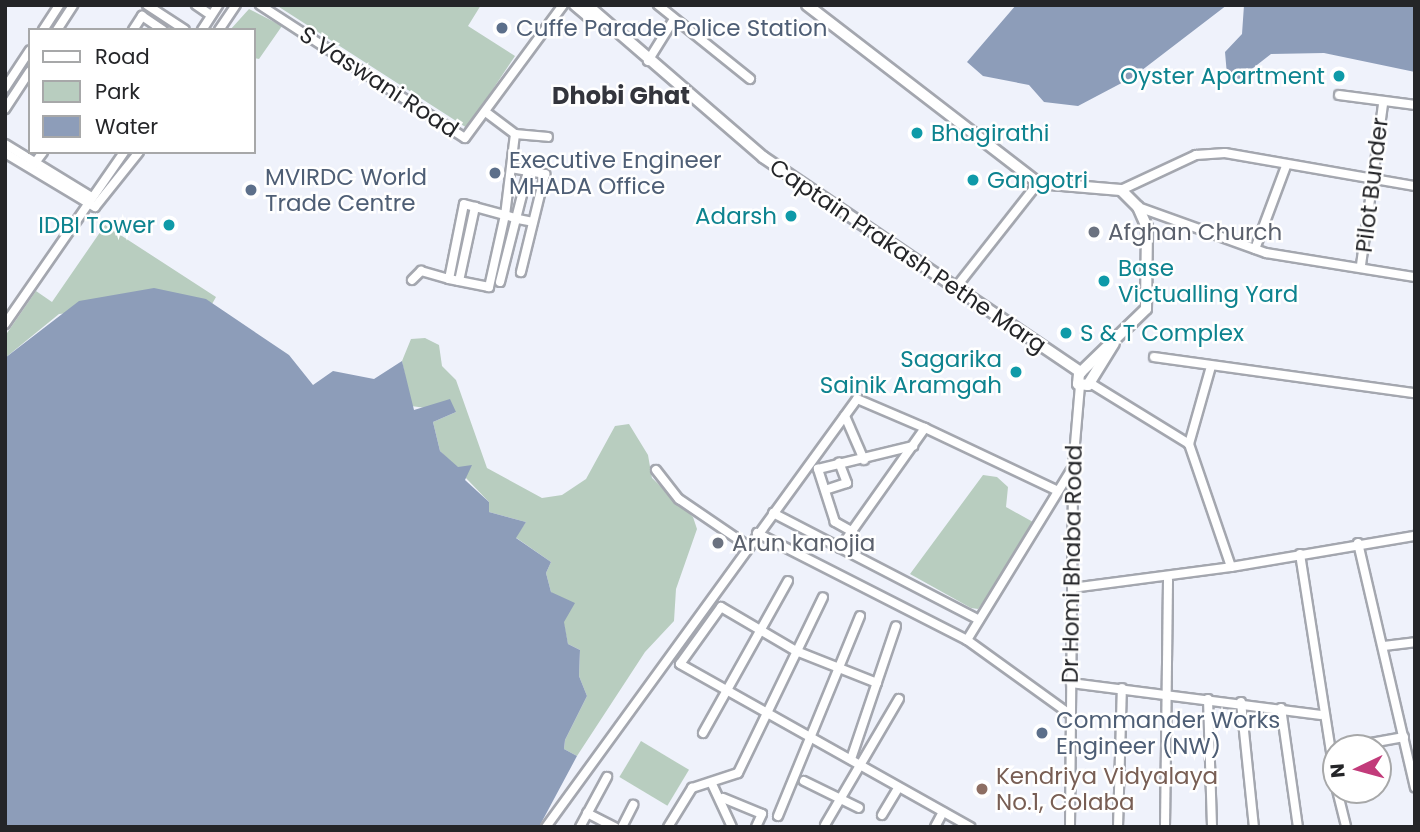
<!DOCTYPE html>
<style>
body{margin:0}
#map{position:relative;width:1420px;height:832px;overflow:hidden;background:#eff2fb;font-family:Poppins,sans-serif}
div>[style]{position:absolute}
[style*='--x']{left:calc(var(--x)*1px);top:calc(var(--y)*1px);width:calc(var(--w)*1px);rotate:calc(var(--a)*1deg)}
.green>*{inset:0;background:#b8cdbf;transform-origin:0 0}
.water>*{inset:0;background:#8d9db9}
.roads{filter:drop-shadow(2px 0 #a4a7af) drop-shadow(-2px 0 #a4a7af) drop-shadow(0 2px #a4a7af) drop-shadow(0 -2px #a4a7af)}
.minor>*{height:8px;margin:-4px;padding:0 4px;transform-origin:4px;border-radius:4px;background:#fff}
.major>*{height:10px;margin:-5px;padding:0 5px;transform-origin:5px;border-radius:5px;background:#fff}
.dots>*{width:19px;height:19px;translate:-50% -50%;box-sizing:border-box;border:4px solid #fff;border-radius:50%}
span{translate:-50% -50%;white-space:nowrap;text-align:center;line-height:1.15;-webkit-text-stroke:5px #fff;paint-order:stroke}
.service-label{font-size:23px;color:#4e5e75}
.left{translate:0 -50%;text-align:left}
.culture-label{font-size:23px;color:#0d838f}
.right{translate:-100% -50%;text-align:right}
.street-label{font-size:23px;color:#242528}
.worship-label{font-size:23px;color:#5b616d}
.education-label{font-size:23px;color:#785e54}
.neighbourhood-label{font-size:24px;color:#33353c;font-weight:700}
.frame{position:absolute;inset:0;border:7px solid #242528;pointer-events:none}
.legend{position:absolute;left:28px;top:28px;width:228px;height:126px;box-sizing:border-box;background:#fff;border:2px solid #a7a8a9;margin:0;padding:9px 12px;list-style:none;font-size:21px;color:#242528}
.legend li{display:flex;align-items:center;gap:14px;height:35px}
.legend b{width:35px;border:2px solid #a7a8a9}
.north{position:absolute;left:1322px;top:734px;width:70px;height:70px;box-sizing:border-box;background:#fff;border:2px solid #a7a8a9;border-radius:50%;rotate:265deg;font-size:19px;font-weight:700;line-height:28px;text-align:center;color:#242528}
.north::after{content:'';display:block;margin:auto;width:24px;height:32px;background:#c23b7a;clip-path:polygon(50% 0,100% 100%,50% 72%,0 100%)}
</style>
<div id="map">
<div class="green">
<i style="clip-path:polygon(276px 5px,481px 5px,468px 26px,515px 56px,467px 128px)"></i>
<i style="clip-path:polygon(249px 9px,282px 26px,259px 59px,254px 58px,254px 30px,230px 30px)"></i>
<i style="clip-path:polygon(105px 225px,216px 297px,212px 304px,205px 299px,59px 314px,5px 358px,5px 336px,36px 291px,52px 302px)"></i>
<i style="clip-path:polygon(425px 338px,439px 345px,442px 366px,456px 380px,487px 468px,542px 498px,562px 495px,586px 479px,615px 426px,629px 424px,648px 455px,652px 478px,693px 517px,697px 529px,676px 589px,674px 621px,645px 652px,577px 756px,564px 749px,565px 740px,587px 696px,579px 676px,580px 650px,568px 644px,559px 601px,551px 592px,546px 573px,551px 562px,515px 537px,526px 522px,489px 512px,489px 502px,440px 451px,433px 422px,456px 412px,411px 406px,402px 361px,411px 339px)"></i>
<i style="clip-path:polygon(983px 475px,997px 477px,1008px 487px,1006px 507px,1033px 522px,1003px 576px,978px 609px,971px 608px,910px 574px)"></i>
<i style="left:641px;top:741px;width:56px;height:42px;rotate:31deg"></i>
</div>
<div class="water">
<i style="clip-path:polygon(1016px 5px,1227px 5px,1133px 77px,1078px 106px,1044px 102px,1029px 85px,983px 76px,967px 62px)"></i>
<i style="clip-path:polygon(1244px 5px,1415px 5px,1415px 72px,1324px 53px,1271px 54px,1239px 79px,1227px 75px,1225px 52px,1242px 34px)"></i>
<i style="clip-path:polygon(154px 288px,206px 299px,289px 355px,313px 385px,333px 371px,374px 379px,402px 361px,414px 410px,450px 399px,456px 412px,433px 422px,440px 451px,458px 467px,472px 465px,465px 480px,489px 502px,489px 512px,526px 522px,516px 538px,551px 562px,546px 573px,551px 592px,575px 603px,564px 622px,568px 644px,580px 650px,579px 676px,587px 696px,565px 740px,564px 749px,577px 756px,539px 827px,5px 827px,5px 358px,79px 301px)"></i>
</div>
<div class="roads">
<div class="minor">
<i style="--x:147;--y:5;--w:45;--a:33.3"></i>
<i style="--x:196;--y:5;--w:18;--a:34"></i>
<i style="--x:260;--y:5;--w:244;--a:33"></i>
<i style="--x:465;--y:138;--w:165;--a:-53.6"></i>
<i style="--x:658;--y:5;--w:118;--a:38.8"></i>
<i style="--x:43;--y:30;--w:30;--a:-57"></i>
<i style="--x:57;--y:30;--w:30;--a:-57"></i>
<i style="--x:133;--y:30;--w:17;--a:-57"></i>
<i style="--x:142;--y:16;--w:25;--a:34"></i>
<i style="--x:202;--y:30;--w:30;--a:-57"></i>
<i style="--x:219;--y:30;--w:30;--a:-56"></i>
<i style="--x:648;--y:61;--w:49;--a:-58.2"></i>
<i style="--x:5;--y:88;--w:45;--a:-56.7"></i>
<i style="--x:1339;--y:95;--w:77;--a:7.5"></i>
<i style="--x:5;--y:109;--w:45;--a:-56.7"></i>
<i style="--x:487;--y:113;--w:35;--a:37"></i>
<i style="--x:515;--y:134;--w:82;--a:97"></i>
<i style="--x:505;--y:215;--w:74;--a:102.5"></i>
<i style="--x:489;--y:287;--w:41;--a:-168.7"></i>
<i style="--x:449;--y:279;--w:76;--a:-78.7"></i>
<i style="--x:464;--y:204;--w:11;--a:15"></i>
<i style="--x:475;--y:207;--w:31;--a:15"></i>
<i style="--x:505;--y:215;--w:14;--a:17"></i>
<i style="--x:518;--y:219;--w:15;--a:11"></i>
<i style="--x:515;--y:134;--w:33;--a:5"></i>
<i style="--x:5;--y:144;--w:100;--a:31.5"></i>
<i style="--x:5;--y:153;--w:105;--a:31"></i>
<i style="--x:95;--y:207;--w:70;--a:-51.3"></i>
<i style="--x:34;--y:164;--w:15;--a:-53"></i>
<i style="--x:511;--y:168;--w:35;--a:10"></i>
<i style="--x:545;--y:174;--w:101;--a:103.8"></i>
<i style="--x:1121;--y:190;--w:83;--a:-25"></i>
<i style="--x:1196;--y:155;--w:29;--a:-4"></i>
<i style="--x:1225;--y:153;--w:193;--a:9.9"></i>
<i style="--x:1138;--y:207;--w:136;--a:19.8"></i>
<i style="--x:1266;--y:253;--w:151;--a:9.2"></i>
<i style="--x:1255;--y:249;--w:89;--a:-69.5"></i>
<i style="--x:1361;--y:265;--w:162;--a:-82.2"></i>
<i style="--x:412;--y:280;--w:13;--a:-45"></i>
<i style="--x:421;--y:271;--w:29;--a:16"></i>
<i style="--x:459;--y:281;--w:76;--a:-77.8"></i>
<i style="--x:500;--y:282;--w:114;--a:-75.8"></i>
<i style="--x:957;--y:286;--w:131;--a:-51.8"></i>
<i style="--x:5;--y:324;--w:209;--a:-55.3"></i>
<i style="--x:1154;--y:357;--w:263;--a:7.9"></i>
<i style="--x:1090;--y:383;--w:116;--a:31.6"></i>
<i style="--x:1189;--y:444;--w:130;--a:71.1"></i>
<i style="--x:1231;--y:567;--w:187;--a:-9.6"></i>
<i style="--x:845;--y:416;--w:48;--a:66.6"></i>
<i style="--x:1189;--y:444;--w:81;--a:-74.2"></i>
<i style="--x:656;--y:470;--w:37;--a:52"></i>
<i style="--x:679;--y:499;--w:83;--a:34.3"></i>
<i style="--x:825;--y:490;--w:23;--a:-18"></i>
<i style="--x:847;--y:483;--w:22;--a:-111"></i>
<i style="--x:773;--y:513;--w:232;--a:27.4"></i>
<i style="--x:853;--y:532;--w:21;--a:-151"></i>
<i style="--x:835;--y:522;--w:56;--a:-107.8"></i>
<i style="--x:818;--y:469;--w:98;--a:-13.6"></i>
<i style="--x:757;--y:533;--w:236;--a:27"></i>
<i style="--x:967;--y:640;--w:128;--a:35.8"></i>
<i style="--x:1358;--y:543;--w:251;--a:76.9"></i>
<i style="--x:840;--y:548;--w:147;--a:-54.7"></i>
<i style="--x:925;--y:428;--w:147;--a:25.3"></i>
<i style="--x:1300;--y:554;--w:233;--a:81.1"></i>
<i style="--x:1072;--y:588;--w:160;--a:-7.5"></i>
<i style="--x:967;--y:640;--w:199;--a:-58.5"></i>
<i style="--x:1384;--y:646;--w:31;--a:-7"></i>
<i style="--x:877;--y:683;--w:87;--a:-158.4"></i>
<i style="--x:796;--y:651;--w:87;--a:-149.6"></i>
<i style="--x:721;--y:607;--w:70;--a:125.7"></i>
<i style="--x:680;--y:664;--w:333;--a:29.3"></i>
<i style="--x:1071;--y:683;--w:252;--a:7.3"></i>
<i style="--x:1208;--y:699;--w:128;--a:88.2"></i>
<i style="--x:1241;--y:702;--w:126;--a:84.1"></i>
<i style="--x:1281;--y:708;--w:120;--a:81.9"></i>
<i style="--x:703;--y:733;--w:174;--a:-60.8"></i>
<i style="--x:1343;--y:748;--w:62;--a:-10.2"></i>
<i style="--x:851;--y:759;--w:140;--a:-71.3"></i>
<i style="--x:804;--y:781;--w:61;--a:26.1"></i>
<i style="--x:712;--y:784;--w:47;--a:65.1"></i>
<i style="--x:1337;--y:790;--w:38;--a:76"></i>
<i style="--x:723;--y:798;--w:42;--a:22.3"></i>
<i style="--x:762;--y:814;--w:14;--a:115"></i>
<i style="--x:587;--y:813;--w:31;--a:27"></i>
<i style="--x:882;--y:815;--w:31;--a:-59"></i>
<i style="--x:778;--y:816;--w:216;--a:-67.7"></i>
<i style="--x:825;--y:825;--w:146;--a:-59.6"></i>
<i style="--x:546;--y:827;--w:529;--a:-54"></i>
<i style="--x:857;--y:399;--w:74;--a:23.1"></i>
<i style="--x:580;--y:827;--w:57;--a:-61.6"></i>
<i style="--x:622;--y:827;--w:25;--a:-63"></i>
<i style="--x:668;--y:827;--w:46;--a:-58.4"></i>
<i style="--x:692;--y:788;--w:48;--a:-18.1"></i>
<i style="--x:738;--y:773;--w:195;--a:-64.2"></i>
<i style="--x:935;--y:827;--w:17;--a:-62"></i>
<i style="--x:1070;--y:827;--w:360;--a:-89.5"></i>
<i style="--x:1073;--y:467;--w:81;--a:-85.1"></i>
<i style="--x:1118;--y:827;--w:139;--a:-88.4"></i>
<i style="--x:1165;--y:827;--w:247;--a:-89.3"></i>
</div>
<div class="major">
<i style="--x:575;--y:5;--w:26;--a:40"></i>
<i style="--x:587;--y:5;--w:233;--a:40.8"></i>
<i style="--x:763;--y:157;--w:384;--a:34.1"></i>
<i style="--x:807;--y:5;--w:292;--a:37.6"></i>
<i style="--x:1038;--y:183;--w:83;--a:4.8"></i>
<i style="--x:1121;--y:190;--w:24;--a:45"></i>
<i style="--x:1138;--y:207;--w:22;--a:66"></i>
<i style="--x:1147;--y:227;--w:82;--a:90.7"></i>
<i style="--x:1146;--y:309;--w:93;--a:135.9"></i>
<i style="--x:1079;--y:374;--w:10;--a:96"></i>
<i style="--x:1078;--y:384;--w:10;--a:6"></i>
<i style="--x:1088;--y:385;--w:49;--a:-58.2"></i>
</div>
</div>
<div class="dots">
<i style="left:502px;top:28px;background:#5c6f8a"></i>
<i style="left:1339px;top:76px;background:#0f9aa8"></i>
<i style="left:917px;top:133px;background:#0f9aa8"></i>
<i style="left:495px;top:173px;background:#5c6f8a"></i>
<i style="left:973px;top:180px;background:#0f9aa8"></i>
<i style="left:251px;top:190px;background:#5c6f8a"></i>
<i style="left:791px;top:216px;background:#0f9aa8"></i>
<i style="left:169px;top:225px;background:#0f9aa8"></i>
<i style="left:1094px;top:232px;background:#6b7280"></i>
<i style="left:1104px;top:281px;background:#0f9aa8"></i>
<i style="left:1066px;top:333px;background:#0f9aa8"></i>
<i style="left:1016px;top:372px;background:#0f9aa8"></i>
<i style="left:718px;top:543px;background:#6b7280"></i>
<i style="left:1042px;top:733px;background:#5c6f8a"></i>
<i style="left:982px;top:789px;background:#8d6e63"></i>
</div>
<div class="service-label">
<span class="left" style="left:516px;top:28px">Cuffe Parade Police Station</span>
<span class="left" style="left:509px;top:173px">Executive Engineer<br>MHADA Office</span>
<span class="left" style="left:265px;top:190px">MVIRDC World<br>Trade Centre</span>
<span class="left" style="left:1056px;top:733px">Commander Works<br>Engineer (NW)</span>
</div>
<div class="culture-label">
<span class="right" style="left:1325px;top:76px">Oyster Apartment</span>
<span class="left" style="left:931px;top:133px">Bhagirathi</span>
<span class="left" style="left:987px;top:180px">Gangotri</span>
<span class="right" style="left:777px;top:216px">Adarsh</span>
<span class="right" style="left:155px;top:225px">IDBI Tower</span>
<span class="left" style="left:1118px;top:281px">Base<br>Victualling Yard</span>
<span class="left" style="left:1080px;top:333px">S &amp; T Complex</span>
<span class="right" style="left:1002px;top:372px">Sagarika<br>Sainik Aramgah</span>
</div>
<div class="street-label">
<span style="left:379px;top:82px;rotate:33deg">S Vaswani Road</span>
<span style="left:1372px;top:185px;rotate:-83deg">Pilot Bunder</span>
<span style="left:908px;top:256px;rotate:34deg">Captain Prakash Pethe Marg</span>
<span style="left:1072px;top:564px;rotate:-89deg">Dr Homi Bhaba Road</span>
</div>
<div class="worship-label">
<span class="left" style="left:1108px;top:232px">Afghan Church</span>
<span class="left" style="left:732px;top:543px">Arun kanojia</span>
</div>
<div class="education-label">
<span class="left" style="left:996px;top:789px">Kendriya Vidyalaya<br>No.1, Colaba</span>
</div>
<div class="neighbourhood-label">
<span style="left:621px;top:96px">Dhobi Ghat</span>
</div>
<div class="frame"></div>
<ul class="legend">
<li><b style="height:9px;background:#fff"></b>Road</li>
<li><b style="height:19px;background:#b8cdbf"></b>Park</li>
<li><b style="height:19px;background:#8d9db9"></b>Water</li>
</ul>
<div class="north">N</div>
</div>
